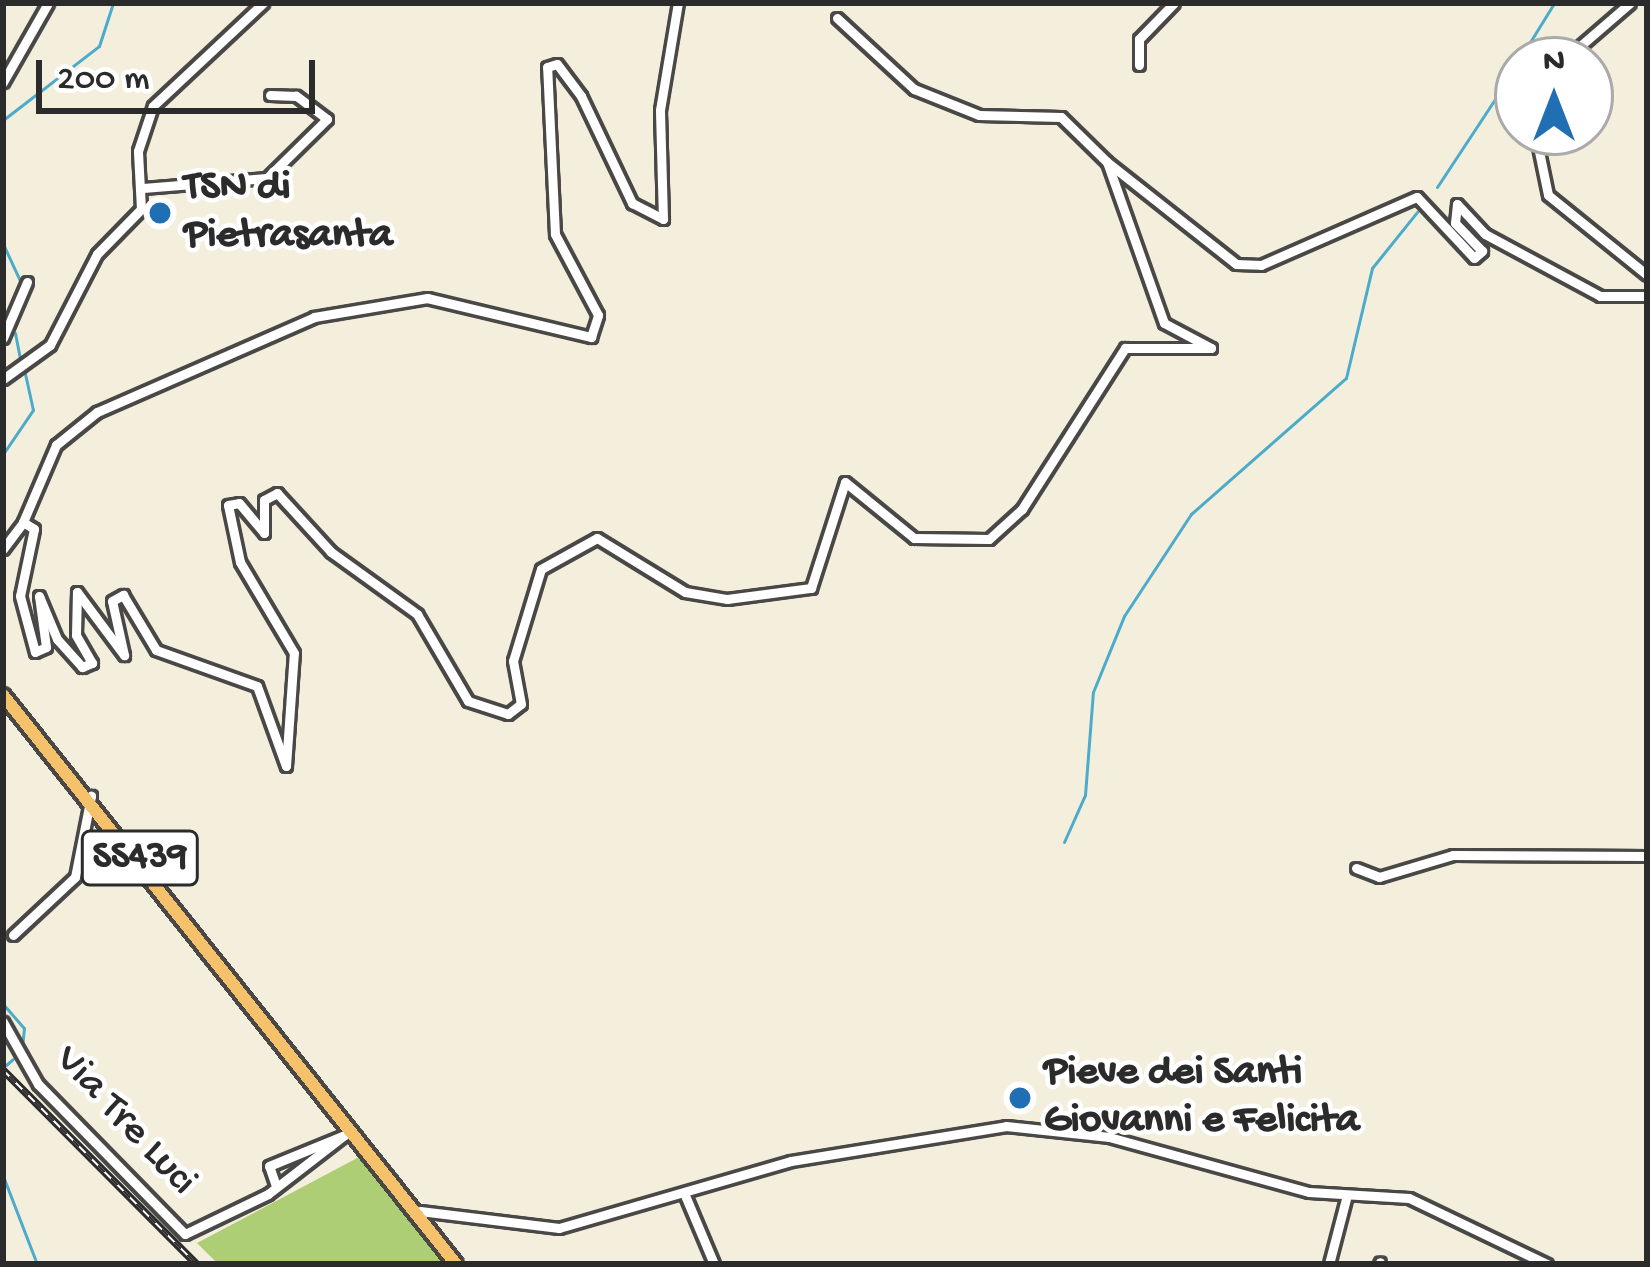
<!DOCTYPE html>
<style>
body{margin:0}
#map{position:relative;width:1650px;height:1267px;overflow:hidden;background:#f4efdd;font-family:"Gochi Hand",sans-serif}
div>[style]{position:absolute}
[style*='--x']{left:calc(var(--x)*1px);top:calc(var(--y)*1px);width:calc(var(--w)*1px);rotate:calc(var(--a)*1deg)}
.green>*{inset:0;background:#aece75}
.stream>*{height:3px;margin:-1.5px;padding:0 1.5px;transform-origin:1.5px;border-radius:1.5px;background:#4cabcb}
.roads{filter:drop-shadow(3px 0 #494846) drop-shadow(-3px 0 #494846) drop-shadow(0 3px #494846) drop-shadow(0 -3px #494846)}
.minor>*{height:9px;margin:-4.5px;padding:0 4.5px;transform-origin:4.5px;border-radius:4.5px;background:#fff}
.major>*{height:12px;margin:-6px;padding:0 6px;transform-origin:6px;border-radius:6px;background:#f6c16b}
.rail>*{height:8px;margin-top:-4px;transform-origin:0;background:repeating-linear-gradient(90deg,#fff 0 9px,#2b2b2b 0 18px);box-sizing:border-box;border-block:3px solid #2b2b2b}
.dots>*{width:33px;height:33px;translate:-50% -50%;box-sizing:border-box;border:6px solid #fff;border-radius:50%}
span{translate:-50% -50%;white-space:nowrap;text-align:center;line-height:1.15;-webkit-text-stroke:9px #fff;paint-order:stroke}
.shield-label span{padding:3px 9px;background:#fff;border:3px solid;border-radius:9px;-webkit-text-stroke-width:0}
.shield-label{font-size:39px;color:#2b2b2b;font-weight:700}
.poi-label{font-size:42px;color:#2b2b2b;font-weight:700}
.left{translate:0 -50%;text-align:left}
.street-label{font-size:42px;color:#2b2b2b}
.frame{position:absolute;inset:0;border:6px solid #2b2b2b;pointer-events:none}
.north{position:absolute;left:1494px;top:36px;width:120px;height:120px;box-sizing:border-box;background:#fff;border:3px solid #aaa;border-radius:50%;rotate:0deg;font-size:33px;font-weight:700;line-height:48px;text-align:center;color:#2b2b2b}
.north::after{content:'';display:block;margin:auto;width:42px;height:54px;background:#1f6fb2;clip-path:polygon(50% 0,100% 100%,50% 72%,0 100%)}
.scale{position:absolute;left:36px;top:60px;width:279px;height:54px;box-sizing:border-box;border:6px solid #2b2b2b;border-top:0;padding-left:15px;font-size:36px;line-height:42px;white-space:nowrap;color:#2b2b2b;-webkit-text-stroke:9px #fff;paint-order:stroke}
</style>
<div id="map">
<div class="green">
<i style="clip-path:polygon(361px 1156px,444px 1264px,218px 1264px,197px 1243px)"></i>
</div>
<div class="stream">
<i style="--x:1519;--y:60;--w:67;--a:-58.4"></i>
<i style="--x:3;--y:120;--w:121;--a:-37.6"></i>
<i style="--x:99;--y:46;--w:45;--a:-72"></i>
<i style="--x:1437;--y:187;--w:147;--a:-56.6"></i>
<i style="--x:3;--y:189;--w:4;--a:90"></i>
<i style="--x:3;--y:244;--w:45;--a:65.1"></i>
<i style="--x:15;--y:333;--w:25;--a:79"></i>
<i style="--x:3;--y:454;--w:53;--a:-55.7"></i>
<i style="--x:33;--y:410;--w:42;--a:-102.4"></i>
<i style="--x:1064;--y:842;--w:51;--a:-65.9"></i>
<i style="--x:1085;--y:795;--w:103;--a:-85.6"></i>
<i style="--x:1093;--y:692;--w:82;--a:-67.8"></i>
<i style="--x:1124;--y:616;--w:122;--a:-56.7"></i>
<i style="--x:1191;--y:514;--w:206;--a:-41.3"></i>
<i style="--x:1346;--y:378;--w:113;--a:-76.7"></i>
<i style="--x:1372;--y:268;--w:72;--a:-51.2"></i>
<i style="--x:3;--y:1004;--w:32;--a:49"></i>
<i style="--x:24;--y:1028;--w:20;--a:96"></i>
<i style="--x:6;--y:1065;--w:9;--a:-41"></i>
<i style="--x:3;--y:1176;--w:94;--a:68.9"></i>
</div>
<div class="roads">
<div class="minor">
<i style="--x:837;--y:18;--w:105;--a:42.7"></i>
<i style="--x:914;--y:89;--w:70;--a:21.8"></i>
<i style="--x:979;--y:115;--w:82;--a:1.4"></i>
<i style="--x:1061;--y:117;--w:64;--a:44.4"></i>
<i style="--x:1564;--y:60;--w:87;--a:-40.8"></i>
<i style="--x:1139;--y:65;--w:26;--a:-90"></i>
<i style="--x:1139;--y:39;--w:50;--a:-45.8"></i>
<i style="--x:3;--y:82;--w:91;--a:-60.3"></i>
<i style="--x:1535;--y:132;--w:64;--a:78.3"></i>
<i style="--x:1548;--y:195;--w:127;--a:38.9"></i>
<i style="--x:143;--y:188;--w:124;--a:-4.6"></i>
<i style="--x:267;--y:178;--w:84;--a:-44.5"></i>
<i style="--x:327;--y:119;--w:39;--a:-143"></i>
<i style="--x:296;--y:96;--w:26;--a:-178"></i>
<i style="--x:3;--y:338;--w:61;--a:-66.8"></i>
<i style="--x:3;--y:379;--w:58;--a:-35.9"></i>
<i style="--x:50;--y:345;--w:102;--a:-62.7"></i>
<i style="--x:97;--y:254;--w:63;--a:-45.6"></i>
<i style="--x:141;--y:209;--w:58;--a:-93"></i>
<i style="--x:138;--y:151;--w:47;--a:-71.6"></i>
<i style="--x:153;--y:106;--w:151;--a:-43.1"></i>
<i style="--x:23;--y:522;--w:84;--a:-66.8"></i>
<i style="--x:56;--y:445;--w:53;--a:-38.8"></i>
<i style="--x:97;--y:412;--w:237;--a:-23.6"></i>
<i style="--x:314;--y:317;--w:115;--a:-9.5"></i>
<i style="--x:427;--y:298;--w:169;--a:13.4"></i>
<i style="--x:591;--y:337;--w:23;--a:-72"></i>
<i style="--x:598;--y:315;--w:92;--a:-118"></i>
<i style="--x:555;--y:234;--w:167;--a:-92.7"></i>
<i style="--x:547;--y:67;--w:10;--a:-17"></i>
<i style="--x:557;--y:64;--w:40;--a:53"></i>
<i style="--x:581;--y:96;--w:119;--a:64.5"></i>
<i style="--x:632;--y:203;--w:35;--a:27"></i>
<i style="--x:663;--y:219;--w:109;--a:-91.6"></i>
<i style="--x:660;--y:110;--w:109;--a:-80.5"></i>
<i style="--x:3;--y:549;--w:34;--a:-53"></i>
<i style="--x:23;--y:522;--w:13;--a:32"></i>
<i style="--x:34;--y:529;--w:68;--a:101.8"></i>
<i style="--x:20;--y:596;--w:58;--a:75"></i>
<i style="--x:35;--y:652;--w:12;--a:-24"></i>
<i style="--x:46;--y:647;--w:51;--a:-97.8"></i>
<i style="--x:39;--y:596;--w:47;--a:67.3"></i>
<i style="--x:57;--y:639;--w:38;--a:48"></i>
<i style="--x:82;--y:667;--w:11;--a:-22"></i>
<i style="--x:92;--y:663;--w:32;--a:-120"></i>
<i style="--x:76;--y:635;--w:43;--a:-88.7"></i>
<i style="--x:77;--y:592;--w:79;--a:53.3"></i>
<i style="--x:124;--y:655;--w:55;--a:-102.5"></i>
<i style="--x:112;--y:601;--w:13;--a:-29"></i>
<i style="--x:123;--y:595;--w:64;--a:59"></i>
<i style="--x:156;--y:650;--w:107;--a:19.6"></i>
<i style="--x:257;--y:686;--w:85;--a:70.1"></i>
<i style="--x:286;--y:766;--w:113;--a:-86"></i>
<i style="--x:294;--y:653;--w:106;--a:-120.7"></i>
<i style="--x:240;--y:562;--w:58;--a:-101.9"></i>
<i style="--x:228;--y:505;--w:11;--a:-10"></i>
<i style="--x:239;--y:503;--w:39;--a:50"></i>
<i style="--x:264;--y:533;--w:33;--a:-90"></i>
<i style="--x:264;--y:500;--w:15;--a:-28"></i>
<i style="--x:277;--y:493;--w:80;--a:47.5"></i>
<i style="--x:331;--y:552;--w:106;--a:35.8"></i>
<i style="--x:417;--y:614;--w:101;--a:59.6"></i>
<i style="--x:468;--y:701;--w:42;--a:18"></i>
<i style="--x:508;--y:714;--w:16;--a:-38"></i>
<i style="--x:521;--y:704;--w:44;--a:-100.5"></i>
<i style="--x:513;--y:661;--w:96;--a:-73.1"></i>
<i style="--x:541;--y:569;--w:64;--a:-29"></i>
<i style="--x:597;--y:538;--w:103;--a:31.5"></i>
<i style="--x:685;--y:592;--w:43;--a:9.5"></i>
<i style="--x:727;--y:599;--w:85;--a:-7.5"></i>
<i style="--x:811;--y:588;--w:111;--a:-72.2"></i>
<i style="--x:845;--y:482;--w:89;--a:39.1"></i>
<i style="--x:914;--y:538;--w:75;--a:0.8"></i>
<i style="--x:989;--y:539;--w:45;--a:-42.3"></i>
<i style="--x:1022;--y:509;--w:191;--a:-57.4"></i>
<i style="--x:1125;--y:348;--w:86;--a:0"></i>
<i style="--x:1211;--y:348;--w:53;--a:-152"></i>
<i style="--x:1164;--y:323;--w:171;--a:-109.5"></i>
<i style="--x:1107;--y:162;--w:164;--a:38.3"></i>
<i style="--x:1236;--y:264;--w:25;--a:2"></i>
<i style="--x:1261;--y:265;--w:170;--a:-23.6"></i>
<i style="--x:1417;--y:197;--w:83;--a:46.9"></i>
<i style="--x:1474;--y:258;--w:11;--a:-41"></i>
<i style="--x:1482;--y:251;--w:39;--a:-134"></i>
<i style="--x:1455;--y:223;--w:19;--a:-84"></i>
<i style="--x:1457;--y:204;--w:41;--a:47"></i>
<i style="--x:1485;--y:234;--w:131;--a:28.3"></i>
<i style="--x:1600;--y:296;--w:47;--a:0"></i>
<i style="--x:1356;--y:868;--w:25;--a:21"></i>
<i style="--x:1379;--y:877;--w:77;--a:-16.6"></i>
<i style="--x:1453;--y:855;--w:194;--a:0.3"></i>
<i style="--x:13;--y:935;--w:85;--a:-43.1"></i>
<i style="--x:75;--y:877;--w:83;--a:-78.8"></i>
<i style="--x:3;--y:1022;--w:71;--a:60.6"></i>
<i style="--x:38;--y:1084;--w:210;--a:45.6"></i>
<i style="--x:185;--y:1234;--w:92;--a:-25.7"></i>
<i style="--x:268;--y:1194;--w:95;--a:-37.7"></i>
<i style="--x:276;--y:1186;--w:21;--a:-109"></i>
<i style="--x:269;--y:1166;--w:84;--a:-22.3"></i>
<i style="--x:684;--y:1193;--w:77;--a:67.1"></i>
<i style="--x:420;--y:1211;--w:140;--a:7"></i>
<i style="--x:559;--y:1228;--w:241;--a:-16.1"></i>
<i style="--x:791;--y:1161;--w:218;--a:-9.2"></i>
<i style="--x:1006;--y:1126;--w:104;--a:6.1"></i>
<i style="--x:1109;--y:1137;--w:207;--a:15.4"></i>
<i style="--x:1309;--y:1192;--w:100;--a:3.4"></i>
<i style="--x:1409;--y:1198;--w:153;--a:25.6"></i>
<i style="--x:1329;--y:1264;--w:71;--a:-75.4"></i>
<i style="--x:1379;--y:1264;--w:2;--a:-63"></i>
</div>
<div class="major">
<i style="--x:3;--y:695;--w:727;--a:51.48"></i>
</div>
</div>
<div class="rail">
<i style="--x:3;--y:1070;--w:274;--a:45.1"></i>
</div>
<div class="dots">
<i style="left:160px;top:213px;background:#1f6fb2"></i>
<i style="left:1020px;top:1098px;background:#1f6fb2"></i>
</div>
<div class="shield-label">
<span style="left:140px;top:858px">SS439</span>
</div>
<div class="poi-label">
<span class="left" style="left:184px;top:213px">TSN di<br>Pietrasanta</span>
<span class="left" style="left:1044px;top:1098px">Pieve dei Santi<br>Giovanni e Felicita</span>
</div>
<div class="street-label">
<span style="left:124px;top:1122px;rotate:47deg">Via Tre Luci</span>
</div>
<div class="frame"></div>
<div class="north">N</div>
<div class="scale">200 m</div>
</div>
